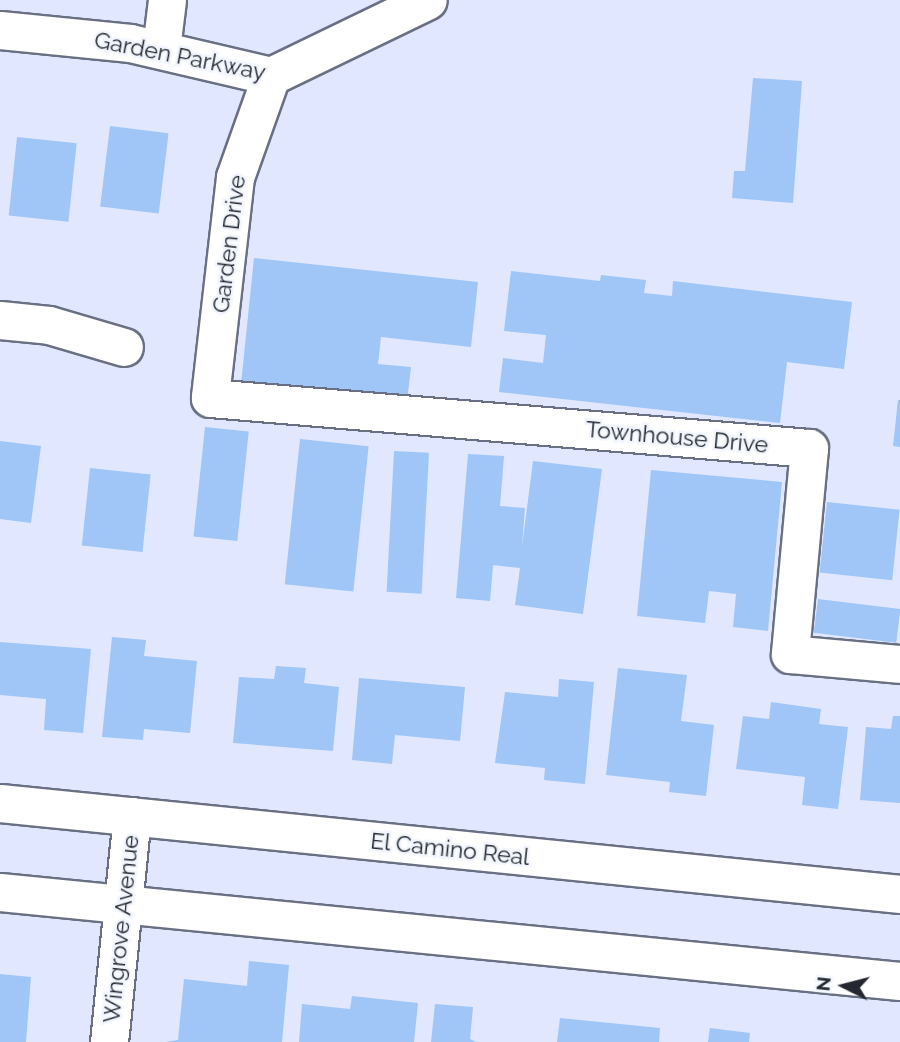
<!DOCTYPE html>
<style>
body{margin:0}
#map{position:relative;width:900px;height:1042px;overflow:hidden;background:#e0e7fe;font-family:Raleway,sans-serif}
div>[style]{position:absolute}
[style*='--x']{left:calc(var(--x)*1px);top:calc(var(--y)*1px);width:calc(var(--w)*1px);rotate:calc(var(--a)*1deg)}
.building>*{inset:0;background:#9fc6f6;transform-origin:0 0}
.roads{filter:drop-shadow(2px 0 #6a7084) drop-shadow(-2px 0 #6a7084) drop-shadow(0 2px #6a7084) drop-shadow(0 -2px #6a7084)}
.street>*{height:37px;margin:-18.5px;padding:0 18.5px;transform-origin:18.5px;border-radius:18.5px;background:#fff}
span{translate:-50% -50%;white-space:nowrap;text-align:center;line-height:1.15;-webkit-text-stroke:5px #f1f5fe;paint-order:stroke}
.street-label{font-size:23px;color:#252830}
.north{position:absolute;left:809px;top:951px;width:70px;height:70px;-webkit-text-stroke:5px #f1f5fe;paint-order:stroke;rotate:276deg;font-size:19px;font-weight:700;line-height:28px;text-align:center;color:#252830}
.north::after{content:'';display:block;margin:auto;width:24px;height:32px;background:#252830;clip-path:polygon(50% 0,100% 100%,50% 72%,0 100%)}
</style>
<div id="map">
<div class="building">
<i style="clip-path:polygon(753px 78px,802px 81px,793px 203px,732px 198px,734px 171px,745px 171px)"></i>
<i style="left:110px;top:126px;width:59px;height:81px;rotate:7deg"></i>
<i style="left:17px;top:137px;width:60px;height:79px;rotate:6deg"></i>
<i style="clip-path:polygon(254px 258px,478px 282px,471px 347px,381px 337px,378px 364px,411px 367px,407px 401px,241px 384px)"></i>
<i style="clip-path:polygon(511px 271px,600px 281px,601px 275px,646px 280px,644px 293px,672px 296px,673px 281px,852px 302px,844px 369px,787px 362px,780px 423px,499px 392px,503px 358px,543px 363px,546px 335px,504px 331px)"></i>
<i style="clip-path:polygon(898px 400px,900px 400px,900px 447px,893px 446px)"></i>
<i style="left:205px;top:427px;width:44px;height:110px;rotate:6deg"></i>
<i style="left:300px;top:439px;width:69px;height:146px;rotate:6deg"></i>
<i style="clip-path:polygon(0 441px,41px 446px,31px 523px,0 519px)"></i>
<i style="left:394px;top:451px;width:35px;height:141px;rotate:3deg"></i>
<i style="clip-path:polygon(468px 454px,504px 456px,500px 506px,525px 508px,522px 547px,533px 461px,602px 469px,583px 614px,515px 605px,520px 568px,493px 565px,490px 601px,456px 598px)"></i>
<i style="left:90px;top:468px;width:61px;height:78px;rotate:6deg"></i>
<i style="clip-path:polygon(651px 470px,782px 482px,768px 631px,733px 627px,736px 594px,709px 591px,705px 623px,637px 616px)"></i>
<i style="left:827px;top:502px;width:73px;height:71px;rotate:6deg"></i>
<i style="left:818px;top:599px;width:83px;height:34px;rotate:7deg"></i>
<i style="clip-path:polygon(112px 637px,146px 640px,144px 656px,197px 661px,190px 733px,144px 729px,143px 740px,102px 737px)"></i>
<i style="clip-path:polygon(0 642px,91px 649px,83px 733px,44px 730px,46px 699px,0 695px)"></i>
<i style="clip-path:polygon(276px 666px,306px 668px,304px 683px,339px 687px,333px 751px,233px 743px,239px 677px,274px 679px)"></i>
<i style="clip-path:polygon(618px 668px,687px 675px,681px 721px,714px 725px,706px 796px,669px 792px,670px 782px,606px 775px)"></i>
<i style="clip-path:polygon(359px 678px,465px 687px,460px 741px,395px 735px,392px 764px,352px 760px)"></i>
<i style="clip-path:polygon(559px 679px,594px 682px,585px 784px,544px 780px,545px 768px,495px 763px,505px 692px,558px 697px)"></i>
<i style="clip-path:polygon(771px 702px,821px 709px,819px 724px,848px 727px,838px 809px,802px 805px,805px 777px,736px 769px,743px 716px,769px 719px)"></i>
<i style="clip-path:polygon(893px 716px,900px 716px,900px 803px,860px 800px,866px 727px,891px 729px)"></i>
<i style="clip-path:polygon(249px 961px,289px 965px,282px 1042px,166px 1042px,178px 1040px,184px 979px,247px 986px)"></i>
<i style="clip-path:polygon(0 974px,31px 977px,26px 1042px,0 1042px)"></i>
<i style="clip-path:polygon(352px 996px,418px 1003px,414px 1042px,299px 1042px,302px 1004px,350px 1009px)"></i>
<i style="clip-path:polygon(435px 1004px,473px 1007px,470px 1039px,476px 1042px,431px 1042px)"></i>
<i style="clip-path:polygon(560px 1018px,660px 1028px,659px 1042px,557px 1042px)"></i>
<i style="clip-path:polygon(710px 1028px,750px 1033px,749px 1042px,708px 1042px)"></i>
</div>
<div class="roads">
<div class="street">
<i style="--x:0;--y:30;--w:131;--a:5.7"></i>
<i style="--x:130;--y:43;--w:145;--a:13.2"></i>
<i style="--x:271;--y:76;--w:174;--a:-25.8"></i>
<i style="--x:161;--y:49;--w:49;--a:-83"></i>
<i style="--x:271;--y:76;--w:107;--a:109.6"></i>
<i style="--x:235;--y:177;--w:222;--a:96.5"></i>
<i style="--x:210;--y:398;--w:601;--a:4.77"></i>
<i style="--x:809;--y:448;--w:207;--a:95.3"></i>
<i style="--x:790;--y:654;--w:110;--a:5.2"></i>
<i style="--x:0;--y:320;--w:49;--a:5.8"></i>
<i style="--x:49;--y:325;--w:78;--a:16.3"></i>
<i style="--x:0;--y:803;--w:905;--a:5.77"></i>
<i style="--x:0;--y:892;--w:904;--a:5.65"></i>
<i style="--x:109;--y:1042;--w:227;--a:-84.2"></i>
</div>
</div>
<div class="street-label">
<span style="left:180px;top:56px;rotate:11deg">Garden Parkway</span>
<span style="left:229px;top:244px;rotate:-83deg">Garden Drive</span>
<span style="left:677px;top:437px;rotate:5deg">Townhouse Drive</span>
<span style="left:450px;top:849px;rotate:6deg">El Camino Real</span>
<span style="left:121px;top:929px;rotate:-84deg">Wingrove Avenue</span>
</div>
<div class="north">N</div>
</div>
